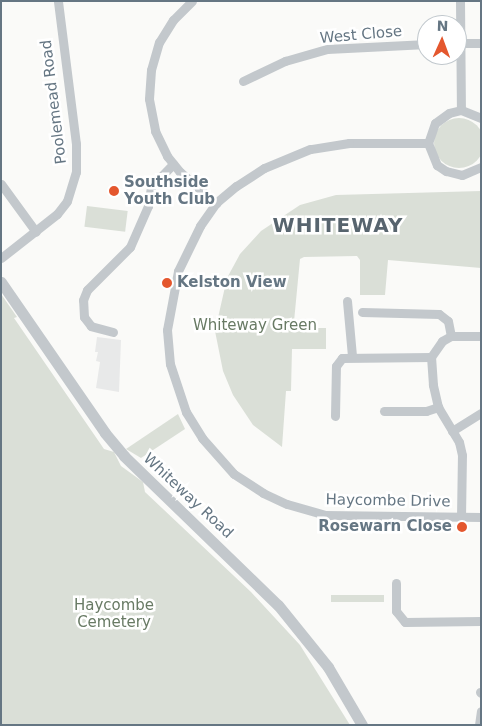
<!DOCTYPE html>
<style>
body{margin:0}
#map{position:relative;width:482px;height:726px;overflow:hidden;background:#fafaf8;font-family:"DejaVu Sans",sans-serif}
div>[style]{position:absolute}
[style*='--x']{left:calc(var(--x)*1px);top:calc(var(--y)*1px);width:calc(var(--w)*1px);rotate:calc(var(--a)*1deg)}
.built>*{inset:0;background:#e8e9e9}
.green>*{inset:0;background:#dadfd7;transform-origin:0 0}
.round{border-radius:50%}
.minor>*{height:9px;margin:-4.5px;padding:0 4.5px;transform-origin:4.5px;border-radius:4.5px;background:#c3c8cc}
.tertiary>*{height:11px;margin:-5.5px;padding:0 5.5px;transform-origin:5.5px;border-radius:5.5px;background:#c3c8cc}
.dots>*{width:14px;height:14px;translate:-50% -50%;box-sizing:border-box;border:2px solid #fff;border-radius:50%}
span{translate:-50% -50%;white-space:nowrap;text-align:center;line-height:1.15;-webkit-text-stroke:5px #fff;paint-order:stroke}
.street-label{font-size:15px;color:#657683}
.poi-label{font-size:15px;color:#657683;font-weight:700}
.left{translate:0 -50%;text-align:left}
.right{translate:-100% -50%;text-align:right}
.park-label{font-size:15px;color:#687a64}
.district-label{font-size:20px;color:#57646e;font-weight:700;letter-spacing:1px}
.frame{position:absolute;inset:0;border:2px solid #657683;pointer-events:none}
.north{position:absolute;left:417px;top:15px;width:50px;height:50px;box-sizing:border-box;background:#fff;border:1px solid #c1c8cd;border-radius:50%;rotate:2deg;font-size:14px;font-weight:700;line-height:20px;text-align:center;color:#657683}
.north::after{content:'';display:block;margin:auto;width:18px;height:22px;background:#e4572e;clip-path:polygon(50% 0,100% 100%,50% 72%,0 100%)}
</style>
<div id="map">
<div class="built">
<i style="clip-path:polygon(97px 337px,121px 340px,119px 392px,96px 388px,100px 362px,96px 361px,98px 352px,95px 352px)"></i>
</div>
<div class="green">
<i class="round" style="left:434px;top:118px;width:50px;height:50px"></i>
<i style="clip-path:polygon(481px 191px,481px 268px,388px 260px,385px 295px,360px 295px,360px 260px,357px 256px,304px 257px,300px 259px,293px 332px,299px 328px,326px 328px,326px 349px,292px 349px,291px 391px,286px 391px,282px 447px,253px 425px,233px 395px,223px 371px,215px 331px,227px 278px,240px 254px,261px 231px,300px 205px,336px 195px)"></i>
<i style="left:87px;top:206px;width:41px;height:21px;rotate:7deg"></i>
<i style="clip-path:polygon(1px 294px,17px 317px,14px 318px,104px 449px,114px 452px,121px 466px,143px 482px,145px 492px,251px 592px,300px 645px,350px 725px,1px 725px)"></i>
<i style="clip-path:polygon(178px 414px,185px 429px,141px 458px,126px 449px)"></i>
<i style="left:331px;top:595px;width:53px;height:7px"></i>
</div>
<div class="minor">
<i style="--x:192;--y:1;--w:27;--a:135"></i>
<i style="--x:173;--y:20;--w:26;--a:122"></i>
<i style="--x:159;--y:42;--w:29;--a:106"></i>
<i style="--x:151;--y:70;--w:29;--a:94"></i>
<i style="--x:149;--y:99;--w:33;--a:79"></i>
<i style="--x:155;--y:131;--w:28;--a:64"></i>
<i style="--x:167;--y:156;--w:21;--a:51"></i>
<i style="--x:180;--y:172;--w:48;--a:40.7"></i>
<i style="--x:460;--y:1;--w:109;--a:89.5"></i>
<i style="--x:457;--y:43;--w:24;--a:0"></i>
<i style="--x:243;--y:81;--w:47;--a:-25.5"></i>
<i style="--x:285;--y:61;--w:44;--a:-15.9"></i>
<i style="--x:327;--y:49;--w:100;--a:-2.9"></i>
<i style="--x:481;--y:118;--w:22;--a:-158"></i>
<i style="--x:461;--y:110;--w:12;--a:166"></i>
<i style="--x:449;--y:113;--w:17;--a:144"></i>
<i style="--x:435;--y:123;--w:21;--a:109"></i>
<i style="--x:428;--y:143;--w:24;--a:68"></i>
<i style="--x:437;--y:165;--w:11;--a:34"></i>
<i style="--x:446;--y:171;--w:16;--a:14"></i>
<i style="--x:462;--y:175;--w:21;--a:-23"></i>
<i style="--x:428;--y:143;--w:79;--a:180"></i>
<i style="--x:349;--y:143;--w:39;--a:171"></i>
<i style="--x:310;--y:149;--w:50;--a:157.6"></i>
<i style="--x:264;--y:168;--w:33;--a:147"></i>
<i style="--x:236;--y:186;--w:26;--a:140"></i>
<i style="--x:216;--y:203;--w:28;--a:125"></i>
<i style="--x:200;--y:226;--w:50;--a:116.1"></i>
<i style="--x:178;--y:271;--w:60;--a:100.6"></i>
<i style="--x:167;--y:330;--w:34;--a:85"></i>
<i style="--x:170;--y:364;--w:51;--a:71.6"></i>
<i style="--x:186;--y:412;--w:31;--a:58"></i>
<i style="--x:202;--y:438;--w:48;--a:48.4"></i>
<i style="--x:234;--y:474;--w:35;--a:33"></i>
<i style="--x:263;--y:493;--w:26;--a:25"></i>
<i style="--x:287;--y:504;--w:40;--a:16"></i>
<i style="--x:325;--y:515;--w:156;--a:0.7"></i>
<i style="--x:1;--y:184;--w:59;--a:53.9"></i>
<i style="--x:1;--y:258;--w:71;--a:-38.2"></i>
<i style="--x:57;--y:214;--w:16;--a:-52"></i>
<i style="--x:67;--y:201;--w:30;--a:-73"></i>
<i style="--x:76;--y:172;--w:28;--a:-90"></i>
<i style="--x:76;--y:144;--w:144;--a:-97.2"></i>
<i style="--x:347;--y:301;--w:55;--a:84.8"></i>
<i style="--x:362;--y:312;--w:77;--a:1.5"></i>
<i style="--x:439;--y:314;--w:11;--a:38"></i>
<i style="--x:448;--y:321;--w:15;--a:79"></i>
<i style="--x:113;--y:332;--w:23;--a:-165"></i>
<i style="--x:91;--y:326;--w:11;--a:-128"></i>
<i style="--x:84;--y:317;--w:17;--a:-93"></i>
<i style="--x:83;--y:300;--w:11;--a:-68"></i>
<i style="--x:87;--y:290;--w:61;--a:-45"></i>
<i style="--x:130;--y:247;--w:45;--a:-66.3"></i>
<i style="--x:148;--y:206;--w:19;--a:-81"></i>
<i style="--x:151;--y:187;--w:32;--a:-46"></i>
<i style="--x:384;--y:411;--w:42;--a:0"></i>
<i style="--x:426;--y:411;--w:13;--a:-18"></i>
<i style="--x:335;--y:416;--w:50;--a:-88.9"></i>
<i style="--x:336;--y:366;--w:10;--a:-53"></i>
<i style="--x:342;--y:358;--w:89;--a:-0.6"></i>
<i style="--x:452;--y:431;--w:34;--a:-32"></i>
<i style="--x:461;--y:517;--w:62;--a:-89.1"></i>
<i style="--x:462;--y:455;--w:13;--a:-103"></i>
<i style="--x:459;--y:442;--w:41;--a:-121"></i>
<i style="--x:438;--y:407;--w:23;--a:-103"></i>
<i style="--x:433;--y:385;--w:28;--a:-94"></i>
<i style="--x:431;--y:357;--w:19;--a:-55"></i>
<i style="--x:442;--y:341;--w:10;--a:-29"></i>
<i style="--x:451;--y:336;--w:30;--a:0"></i>
<i style="--x:396;--y:583;--w:28;--a:90"></i>
<i style="--x:396;--y:611;--w:14;--a:51"></i>
<i style="--x:405;--y:622;--w:76;--a:-0.8"></i>
<i style="--x:480;--y:692;--w:1;--a:45"></i>
<i style="--x:479;--y:725;--w:14;--a:-82"></i>
</div>
<div class="tertiary">
<i style="--x:1;--y:282;--w:183;--a:55.4"></i>
<i style="--x:105;--y:433;--w:30;--a:50"></i>
<i style="--x:124;--y:456;--w:214;--a:44.1"></i>
<i style="--x:278;--y:605;--w:80;--a:51.1"></i>
<i style="--x:328;--y:667;--w:67;--a:59.6"></i>
</div>
<div class="dots">
<i style="left:114px;top:191px;background:#e4572e"></i>
<i style="left:167px;top:283px;background:#e4572e"></i>
<i style="left:462px;top:527px;background:#e4572e"></i>
</div>
<div class="street-label">
<span style="left:361px;top:35px;rotate:-5deg">West Close</span>
<span style="left:54px;top:102px;rotate:-97deg">Poolemead Road</span>
<span style="left:188px;top:496px;rotate:43deg">Whiteway Road</span>
<span style="left:388px;top:501px;rotate:1deg">Haycombe Drive</span>
</div>
<div class="poi-label">
<span class="left" style="left:124px;top:191px">Southside<br>Youth Club</span>
<span class="left" style="left:177px;top:283px">Kelston View</span>
<span class="right" style="left:452px;top:527px">Rosewarn Close</span>
</div>
<div class="park-label">
<span style="left:255px;top:326px">Whiteway Green</span>
<span style="left:114px;top:614px">Haycombe<br>Cemetery</span>
</div>
<div class="district-label">
<span style="left:338px;top:225px">WHITEWAY</span>
</div>
<div class="frame"></div>
<div class="north">N</div>
</div>
